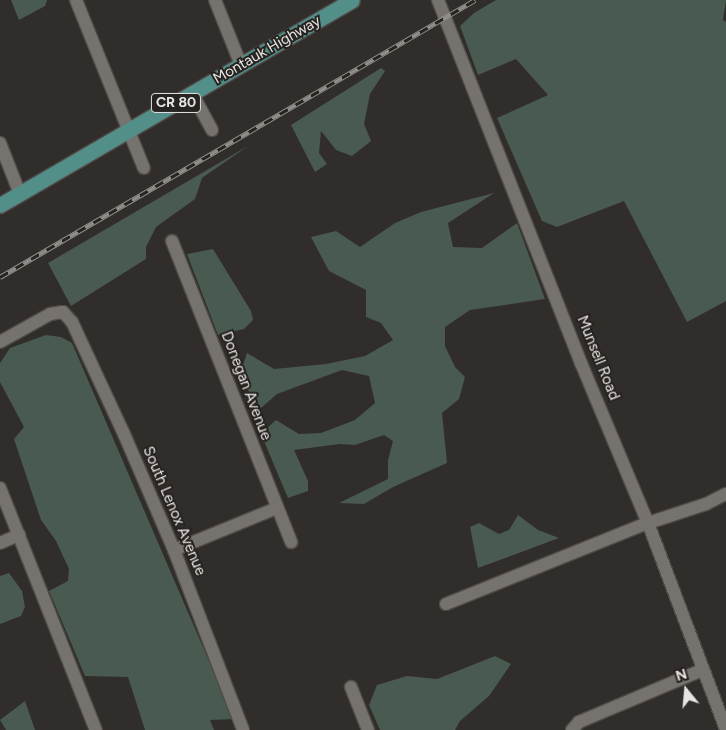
<!DOCTYPE html>
<style>
body{margin:0}
#map{position:relative;width:726px;height:730px;overflow:hidden;background:#312d2a;font-family:Figtree,sans-serif}
div>[style]{position:absolute}
[style*='--x']{left:calc(var(--x)*1px);top:calc(var(--y)*1px);width:calc(var(--w)*1px);rotate:calc(var(--a)*1deg)}
.green>*{inset:0;background:#495a50}
.roads{filter:drop-shadow(1px 0 #4f4b49) drop-shadow(-1px 0 #4f4b49) drop-shadow(0 1px #4f4b49) drop-shadow(0 -1px #4f4b49)}
.minor>*{height:12px;margin:-6px;padding:0 6px;transform-origin:6px;border-radius:6px;background:#76726e}
.major>*{height:15px;margin:-7.5px;padding:0 7.5px;transform-origin:7.5px;border-radius:7.5px;background:#538f89}
.rail>*{height:5px;margin-top:-2.5px;transform-origin:0;background:repeating-linear-gradient(90deg,#272320 0 9px,#908d8a 0 18px);box-sizing:border-box;border-block:1px solid #908d8a}
span{translate:-50% -50%;white-space:nowrap;text-align:center;line-height:1.15;-webkit-text-stroke:4px #272320;paint-order:stroke}
.shield-label span{padding:1px 4px;background:#272320;border:1px solid;border-radius:4px;-webkit-text-stroke-width:0}
.shield-label{font-size:14px;color:#e7e4e2;font-weight:700}
.street-label{font-size:15px;color:#e7e4e2}
.north{position:absolute;left:661px;top:665px;width:50px;height:50px;-webkit-text-stroke:4px #272320;paint-order:stroke;rotate:343deg;font-size:14px;font-weight:700;line-height:20px;text-align:center;color:#e7e4e2}
.north::after{content:'';display:block;margin:auto;width:18px;height:22px;background:#e7e4e2;clip-path:polygon(50% 0,100% 100%,50% 72%,0 100%)}
</style>
<div id="map">
<div class="green">
<i style="clip-path:polygon(11px 0,47px 0,45px 6px,19px 20px)"></i>
<i style="clip-path:polygon(496px 0,726px 0,723px 20px,726px 22px,726px 301px,687px 322px,624px 201px,557px 227px,542px 221px,497px 118px,548px 95px,516px 59px,478px 75px,460px 26px,474px 13px)"></i>
<i style="clip-path:polygon(381px 68px,385px 71px,370px 94px,364px 124px,371px 141px,352px 156px,336px 150px,321px 131px,319px 153px,327px 164px,315px 172px,291px 125px)"></i>
<i style="clip-path:polygon(248px 146px,202px 178px,195px 199px,156px 227px,146px 247px,146px 259px,71px 306px,48px 263px)"></i>
<i style="clip-path:polygon(494px 193px,448px 223px,453px 247px,482px 248px,517px 223px,545px 299px,470px 310px,445px 327px,445px 346px,455px 367px,465px 377px,459px 399px,442px 413px,447px 463px,393px 487px,364px 504px,339px 503px,388px 479px,388px 460px,393px 441px,384px 435px,355px 445px,340px 444px,294px 450px,308px 481px,308px 491px,288px 498px,261px 434px,276px 420px,299px 434px,321px 433px,355px 420px,375px 403px,369px 376px,342px 370px,277px 394px,261px 408px,239px 378px,247px 353px,274px 369px,326px 364px,365px 356px,393px 340px,381px 323px,366px 317px,366px 290px,329px 271px,311px 237px,336px 231px,360px 247px,395px 223px,421px 212px)"></i>
<i style="clip-path:polygon(213px 249px,251px 311px,253px 320px,244px 329px,218px 335px,187px 254px)"></i>
<i style="clip-path:polygon(46px 335px,61px 337px,72px 343px,234px 719px,210px 720px,214px 730px,145px 730px,128px 677px,85px 676px,49px 591px,68px 581px,69px 569px,56px 541px,41px 520px,14px 439px,24px 427px,0 382px,0 363px,10px 348px)"></i>
<i style="clip-path:polygon(518px 515px,538px 530px,559px 538px,478px 568px,470px 527px,479px 523px,499px 534px,509px 530px)"></i>
<i style="clip-path:polygon(9px 573px,22px 591px,25px 607px,21px 616px,0 624px,0 576px)"></i>
<i style="clip-path:polygon(495px 656px,511px 664px,489px 696px,460px 721px,455px 730px,380px 730px,369px 705px,377px 685px,407px 676px,437px 679px)"></i>
<i style="clip-path:polygon(25px 701px,35px 730px,6px 730px,0 720px)"></i>
</div>
<div class="roads">
<div class="minor">
<i style="--x:76;--y:0;--w:181;--a:68"></i>
<i style="--x:215;--y:0;--w:70;--a:68.2"></i>
<i style="--x:438;--y:0;--w:390;--a:68.5"></i>
<i style="--x:581;--y:363;--w:173;--a:67.3"></i>
<i style="--x:648;--y:523;--w:220;--a:69.3"></i>
<i style="--x:192;--y:93;--w:42;--a:61.6"></i>
<i style="--x:0;--y:143;--w:55;--a:68.6"></i>
<i style="--x:172;--y:241;--w:324;--a:68.4"></i>
<i style="--x:0;--y:342;--w:57;--a:-29.2"></i>
<i style="--x:50;--y:314;--w:13;--a:-9"></i>
<i style="--x:63;--y:312;--w:13;--a:48"></i>
<i style="--x:72;--y:322;--w:123;--a:65.1"></i>
<i style="--x:124;--y:434;--w:126;--a:66.7"></i>
<i style="--x:174;--y:550;--w:193;--a:69"></i>
<i style="--x:0;--y:488;--w:260;--a:68.4"></i>
<i style="--x:0;--y:543;--w:21;--a:-23"></i>
<i style="--x:174;--y:550;--w:111;--a:-22.2"></i>
<i style="--x:446;--y:604;--w:218;--a:-21.9"></i>
<i style="--x:648;--y:523;--w:61;--a:-18.1"></i>
<i style="--x:706;--y:504;--w:22;--a:-27"></i>
<i style="--x:351;--y:687;--w:46;--a:68.4"></i>
<i style="--x:572;--y:730;--w:11;--a:-49"></i>
<i style="--x:579;--y:722;--w:134;--a:-22.9"></i>
</div>
<div class="major">
<i style="--x:0;--y:205;--w:407;--a:-30.2"></i>
</div>
</div>
<div class="rail">
<i style="--x:0;--y:277;--w:550;--a:-30.25"></i>
</div>
<div class="shield-label">
<span style="left:176px;top:103px">CR 80</span>
</div>
<div class="street-label">
<span style="left:267px;top:50px;rotate:-30deg">Montauk Highway</span>
<span style="left:598px;top:358px;rotate:68deg">Munsell Road</span>
<span style="left:246px;top:386px;rotate:69deg">Donegan Avenue</span>
<span style="left:174px;top:511px;rotate:67deg">South Lenox Avenue</span>
</div>
<div class="north">N</div>
</div>
